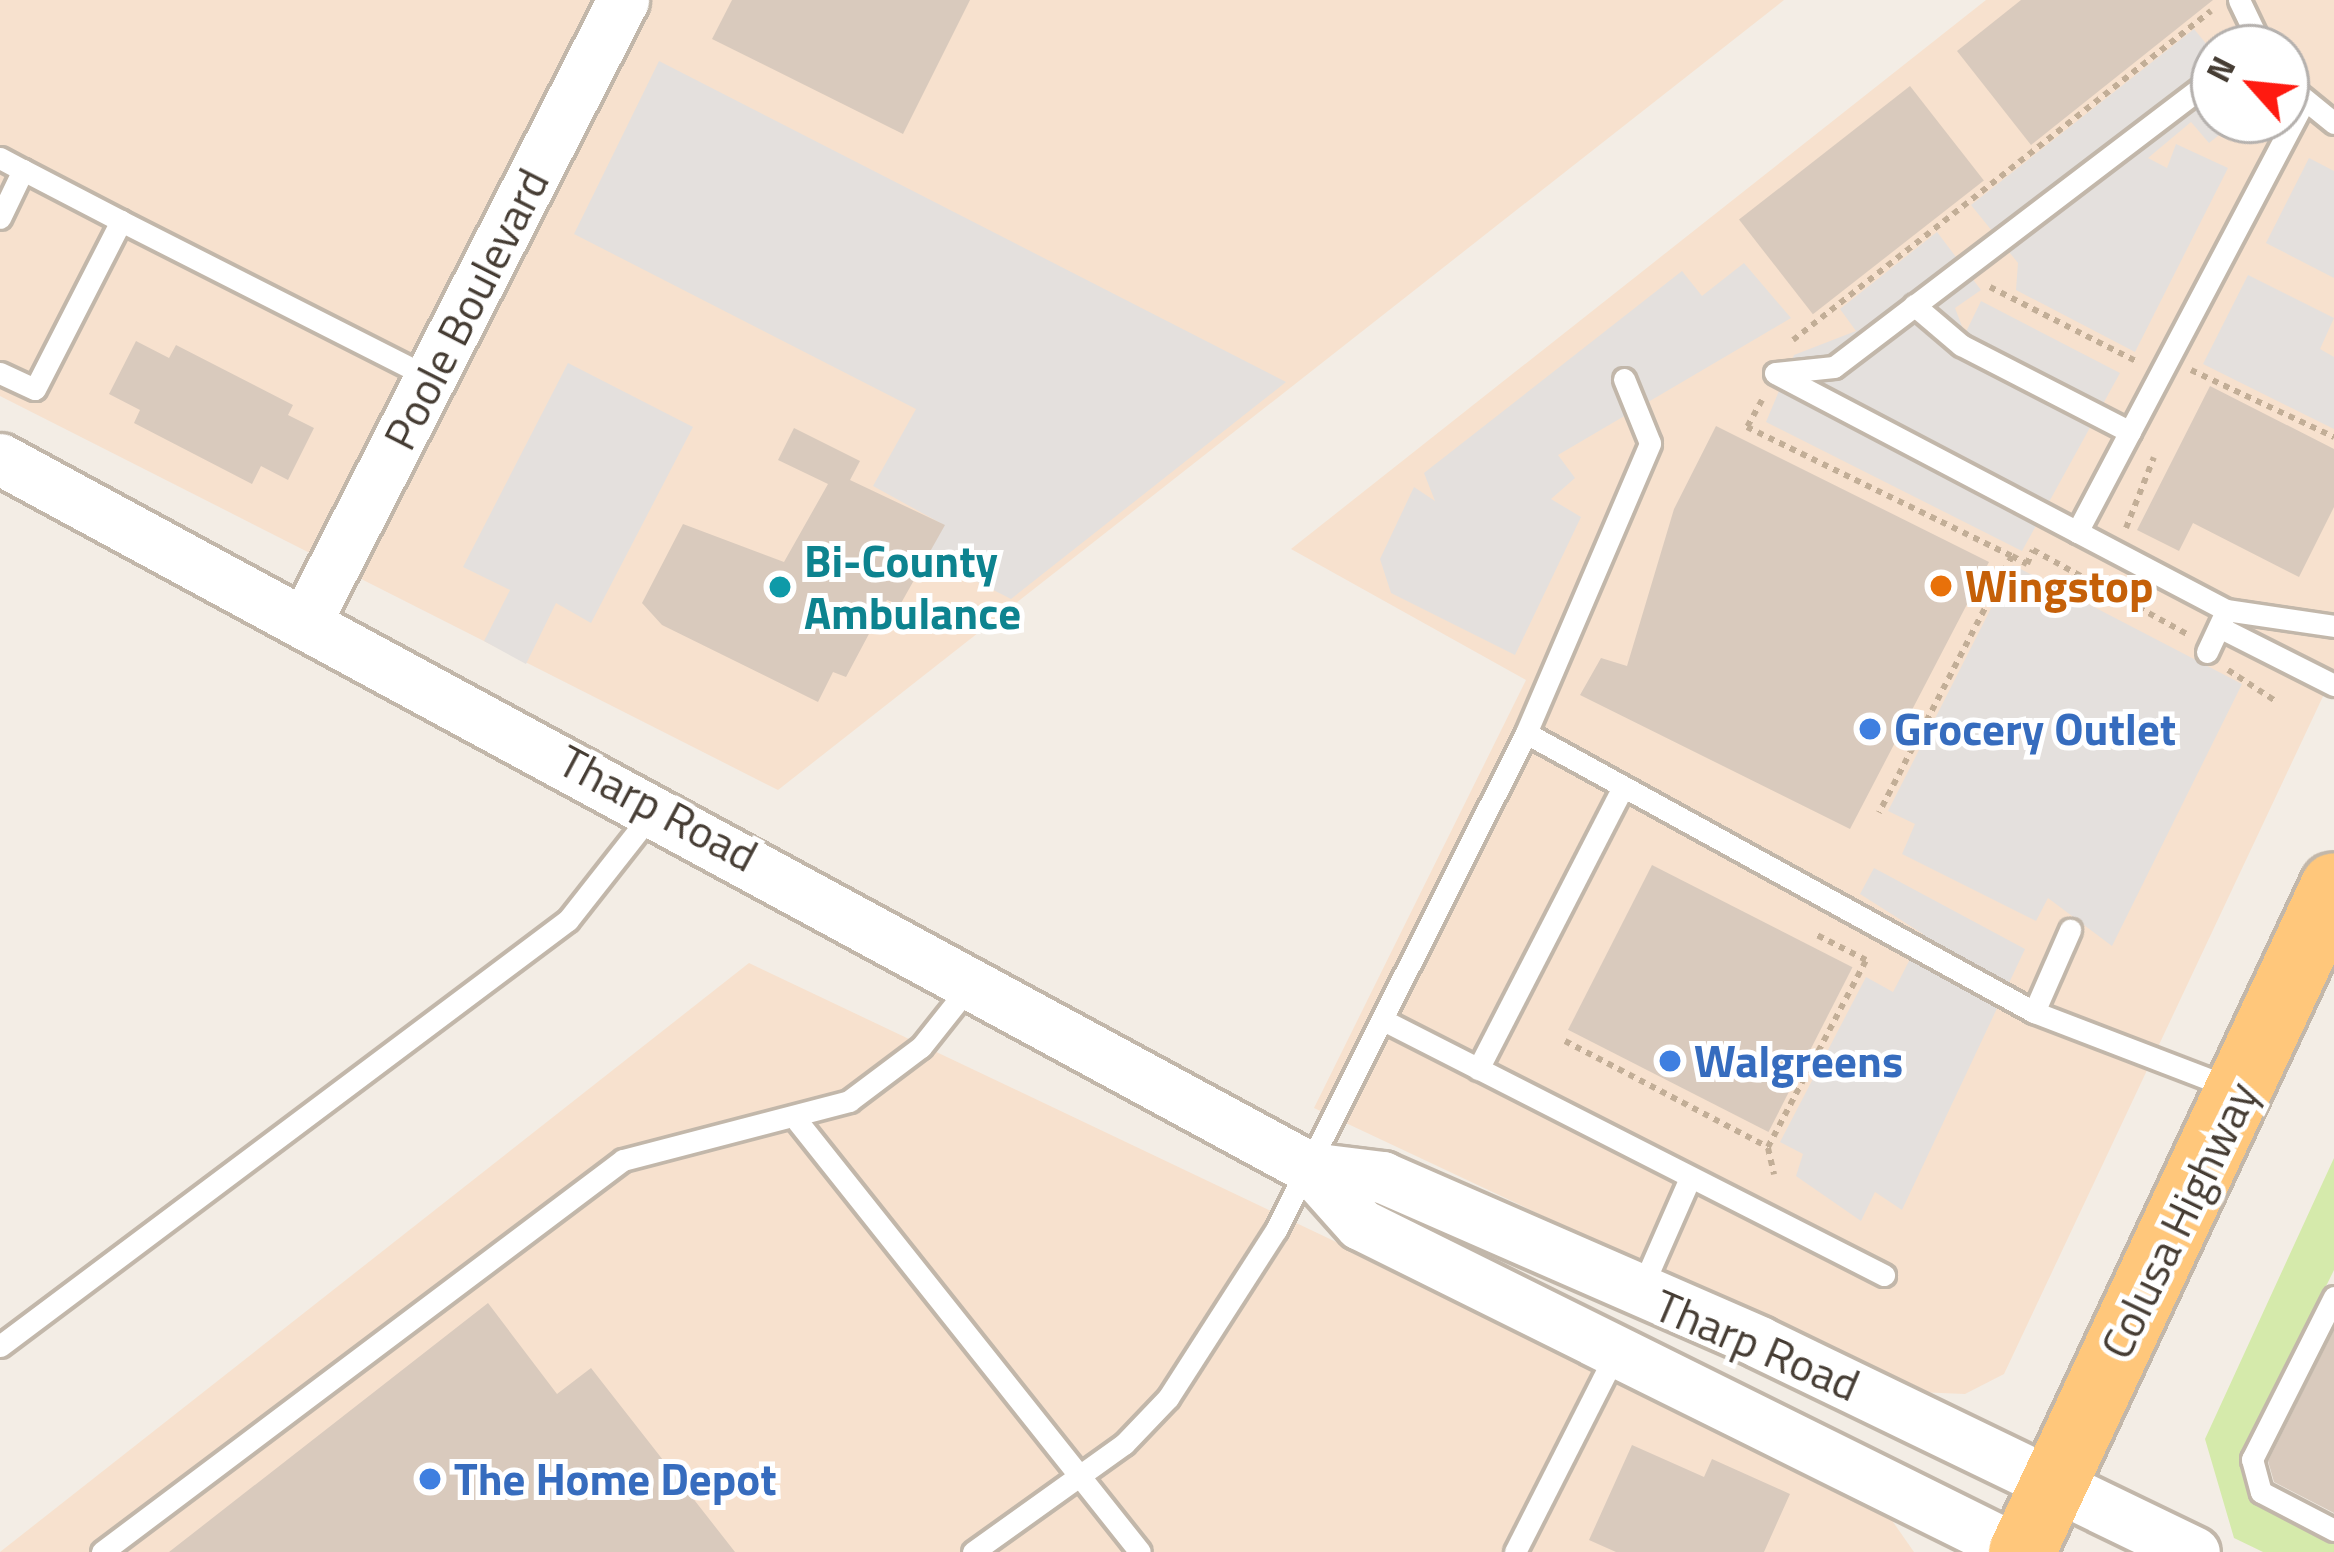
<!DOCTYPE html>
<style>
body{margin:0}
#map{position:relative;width:2334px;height:1552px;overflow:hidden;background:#f3ede5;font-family:"Titillium Web",sans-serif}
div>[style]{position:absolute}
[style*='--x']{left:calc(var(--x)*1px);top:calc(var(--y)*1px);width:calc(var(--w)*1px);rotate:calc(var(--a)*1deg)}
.commercial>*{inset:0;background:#f7e1ce}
.green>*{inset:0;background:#d5eaab}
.parking>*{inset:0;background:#e4e0dd}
.building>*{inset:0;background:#d9cabd;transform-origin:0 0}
.path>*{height:6px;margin-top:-3px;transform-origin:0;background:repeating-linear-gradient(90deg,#c2ae97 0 6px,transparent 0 12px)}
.roads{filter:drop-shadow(3px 0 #c2b7aa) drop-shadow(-3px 0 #c2b7aa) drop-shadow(0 3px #c2b7aa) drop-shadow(0 -3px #c2b7aa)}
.service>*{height:21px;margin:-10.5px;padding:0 10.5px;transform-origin:10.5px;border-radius:10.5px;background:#fff}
.tertiary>*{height:51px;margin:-25.5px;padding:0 25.5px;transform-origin:25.5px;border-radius:25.5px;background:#fff}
.trunk>*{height:66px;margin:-33px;padding:0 33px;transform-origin:33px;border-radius:33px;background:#ffc77b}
.dots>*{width:33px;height:33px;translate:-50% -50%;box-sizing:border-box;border:6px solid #fff;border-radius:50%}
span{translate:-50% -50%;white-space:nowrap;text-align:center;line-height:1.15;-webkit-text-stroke:10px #fff;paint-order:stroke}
.street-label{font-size:45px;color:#463d34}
.culture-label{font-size:45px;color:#0d838f;font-weight:700}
.left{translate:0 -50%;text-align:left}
.food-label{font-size:45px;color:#c56008;font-weight:700}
.shop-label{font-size:45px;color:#366cbe;font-weight:700}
.north{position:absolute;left:2190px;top:24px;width:120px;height:120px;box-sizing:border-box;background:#fff;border:3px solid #b5b1ae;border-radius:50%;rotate:297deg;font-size:33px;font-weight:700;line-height:48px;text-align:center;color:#463d34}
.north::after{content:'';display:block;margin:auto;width:42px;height:54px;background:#ff1a10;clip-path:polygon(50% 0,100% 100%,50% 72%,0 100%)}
</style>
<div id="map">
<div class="commercial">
<i style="clip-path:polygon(0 0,1784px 0,778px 790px,0 396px)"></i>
<i style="clip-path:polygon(evenodd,1986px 0,2334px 0,2334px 673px,2004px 1374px,1965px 1394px,1917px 1392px,1314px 1108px,1526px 680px,1291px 549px,1986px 0,2214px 48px,2286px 48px,2286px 120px,2214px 120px,2214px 48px)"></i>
<i style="clip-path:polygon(749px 963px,1877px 1499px,1914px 1552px,0 1552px)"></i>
</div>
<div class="green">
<i style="clip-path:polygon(2334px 1158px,2334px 1270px,2241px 1459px,2260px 1502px,2334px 1541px,2334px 1552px,2263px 1552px,2234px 1538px,2205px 1439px)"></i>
</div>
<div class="parking">
<i style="clip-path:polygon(2194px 29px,2214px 53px,2214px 120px,2238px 120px,2209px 143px,2191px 122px,2148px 158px,2167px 168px,2176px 144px,2228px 168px,2135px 352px,2016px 290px,2018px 263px,1971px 205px)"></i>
<i style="clip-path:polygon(659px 61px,1286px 382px,1011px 599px,927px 556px,944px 525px,873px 486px,916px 409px,574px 234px)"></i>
<i style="clip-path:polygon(2309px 158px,2334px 171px,2334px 278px,2266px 243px)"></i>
<i style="clip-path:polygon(1937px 232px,1981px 290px,1955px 308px,1965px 334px,1981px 301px,2120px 373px,2022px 551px,1766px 422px,1794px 355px,1856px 331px,1840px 309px)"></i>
<i style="clip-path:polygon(1744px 263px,1791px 318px,1558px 455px,1575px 478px,1551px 499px,1581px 517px,1515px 655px,1391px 593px,1380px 559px,1414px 487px,1435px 501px,1424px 473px,1682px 271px,1702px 296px)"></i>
<i style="clip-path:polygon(2248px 275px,2334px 318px,2320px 349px,2334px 357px,2334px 429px,2203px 364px)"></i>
<i style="clip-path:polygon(568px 363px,693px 427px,591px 623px,556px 603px,526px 664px,484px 641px,510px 590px,463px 567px)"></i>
<i style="clip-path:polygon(2013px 565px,2242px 684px,2112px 946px,2048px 898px,2036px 921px,1902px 854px,1915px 824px,1888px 811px)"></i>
<i style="clip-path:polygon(1874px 868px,2025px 949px,1902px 1210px,1875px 1192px,1861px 1221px,1796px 1176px,1803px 1154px,1780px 1142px,1866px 977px,1893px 992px,1923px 934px,1860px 894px)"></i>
</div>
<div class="building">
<i style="clip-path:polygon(732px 0,970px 0,903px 134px,712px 39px)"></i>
<i style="clip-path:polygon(2021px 0,2213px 0,2031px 145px,1957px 51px)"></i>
<i style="left:1910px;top:86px;width:120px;height:217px;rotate:52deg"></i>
<i style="clip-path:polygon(136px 341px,169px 358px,176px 345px,293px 405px,288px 415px,314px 428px,288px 480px,261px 466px,252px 484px,134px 423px,140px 410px,109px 394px)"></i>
<i style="clip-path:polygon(2210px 386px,2334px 449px,2334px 507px,2299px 577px,2193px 523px,2179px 551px,2137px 530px)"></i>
<i style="clip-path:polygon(1716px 426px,1989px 562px,1850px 829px,1580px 695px,1601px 658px,1627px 666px,1674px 509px)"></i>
<i style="clip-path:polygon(794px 428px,860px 461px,850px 480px,945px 525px,900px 605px,887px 600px,846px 677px,833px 672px,818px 702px,662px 625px,642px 603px,683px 524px,784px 562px,828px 484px,778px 460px)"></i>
<i style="left:1652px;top:865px;width:225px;height:185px;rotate:27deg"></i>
<i style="clip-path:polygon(488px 1303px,557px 1394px,591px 1368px,735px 1552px,169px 1552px)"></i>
<i style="clip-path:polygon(2334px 1330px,2334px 1513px,2274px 1482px,2268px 1461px)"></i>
<i style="clip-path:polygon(1632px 1445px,1704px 1477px,1712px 1459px,1790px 1494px,1764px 1552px,1616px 1552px,1589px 1540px)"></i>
</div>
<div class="path">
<i style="--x:1990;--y:287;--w:166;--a:26.9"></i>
<i style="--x:1793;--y:340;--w:532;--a:-38.21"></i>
<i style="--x:2191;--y:370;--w:158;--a:25.1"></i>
<i style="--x:1762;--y:400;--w:31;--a:119"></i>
<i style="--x:1747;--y:427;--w:295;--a:26"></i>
<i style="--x:2012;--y:556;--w:289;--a:117.4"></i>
<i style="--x:2126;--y:528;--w:76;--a:-68.5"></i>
<i style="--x:2012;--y:556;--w:17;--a:28"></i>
<i style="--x:2027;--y:564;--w:15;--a:-67"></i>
<i style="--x:2033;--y:550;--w:175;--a:28.6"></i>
<i style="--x:2228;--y:670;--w:59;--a:33.1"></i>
<i style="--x:1565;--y:1041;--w:229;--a:27.6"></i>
<i style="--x:1768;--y:1147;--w:211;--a:-62.3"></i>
<i style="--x:1866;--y:960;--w:59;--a:-153"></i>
<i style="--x:1768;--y:1148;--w:27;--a:77"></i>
</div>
<div class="roads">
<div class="service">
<i style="--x:2239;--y:0;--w:53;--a:64.4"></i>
<i style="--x:2286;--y:84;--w:62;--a:39.1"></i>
<i style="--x:0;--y:158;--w:26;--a:28"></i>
<i style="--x:23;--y:170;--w:53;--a:115.6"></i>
<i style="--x:23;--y:170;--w:110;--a:27.5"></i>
<i style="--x:1914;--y:305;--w:62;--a:40.4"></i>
<i style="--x:1961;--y:345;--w:190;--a:27.2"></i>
<i style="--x:0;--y:373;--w:38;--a:25"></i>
<i style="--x:35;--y:389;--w:189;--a:-62.9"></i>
<i style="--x:121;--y:221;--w:347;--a:26.9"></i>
<i style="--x:1775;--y:373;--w:509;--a:27.72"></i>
<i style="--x:2226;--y:610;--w:109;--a:8.4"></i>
<i style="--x:1776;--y:373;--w:58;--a:-5.9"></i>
<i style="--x:1834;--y:367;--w:478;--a:-37.3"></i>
<i style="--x:2077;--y:532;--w:480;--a:-62.2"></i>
<i style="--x:2219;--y:627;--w:129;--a:26.8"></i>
<i style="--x:2207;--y:652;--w:40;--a:-65"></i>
<i style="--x:1526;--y:733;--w:580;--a:28.78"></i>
<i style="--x:2034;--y:1012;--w:212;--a:21"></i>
<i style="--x:2034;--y:1012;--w:90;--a:-66.3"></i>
<i style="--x:1385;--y:1021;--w:560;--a:26.98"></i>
<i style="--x:1478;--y:1069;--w:317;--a:-62.8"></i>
<i style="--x:798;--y:1122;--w:549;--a:51.5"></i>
<i style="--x:1639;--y:1294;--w:127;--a:-66.3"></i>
<i style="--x:2334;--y:1297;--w:182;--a:116.8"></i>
<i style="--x:2252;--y:1459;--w:34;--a:75"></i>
<i style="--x:2261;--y:1492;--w:82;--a:27.5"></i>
<i style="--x:0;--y:1346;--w:710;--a:-36.87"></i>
<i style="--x:568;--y:920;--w:137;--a:-51.8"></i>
<i style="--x:102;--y:1552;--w:652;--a:-36.96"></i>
<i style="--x:623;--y:1160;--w:234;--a:-14.6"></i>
<i style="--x:849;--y:1101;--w:90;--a:-36.9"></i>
<i style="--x:921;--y:1047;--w:75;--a:-51.5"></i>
<i style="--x:973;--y:1552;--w:186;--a:-35.6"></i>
<i style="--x:1124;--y:1444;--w:64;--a:-46.3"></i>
<i style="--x:1168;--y:1398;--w:200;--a:-57.3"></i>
<i style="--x:1276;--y:1230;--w:556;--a:-63.3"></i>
<i style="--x:1526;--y:733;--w:315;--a:-66.8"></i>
<i style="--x:1650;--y:443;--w:69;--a:-112.1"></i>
<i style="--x:1515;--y:1552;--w:225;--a:-63.1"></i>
</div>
<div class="tertiary">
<i style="--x:0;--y:459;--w:1490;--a:28.42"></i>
<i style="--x:1310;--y:1168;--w:73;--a:7.1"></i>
<i style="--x:1382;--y:1177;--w:412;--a:23.6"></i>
<i style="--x:1759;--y:1342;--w:483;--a:25.8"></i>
<i style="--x:308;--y:617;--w:693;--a:-62.95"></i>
<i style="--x:1310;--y:1168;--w:75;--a:48.2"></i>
<i style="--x:1360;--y:1224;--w:738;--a:26.39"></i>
</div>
<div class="trunk">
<i style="--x:2022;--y:1552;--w:735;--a:-64.9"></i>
</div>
</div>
<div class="dots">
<i style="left:1941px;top:586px;background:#e8710a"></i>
<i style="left:780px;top:587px;background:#0f9aa8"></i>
<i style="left:1870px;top:729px;background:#3f7fe0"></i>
<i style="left:1670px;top:1061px;background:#3f7fe0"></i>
<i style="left:430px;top:1479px;background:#3f7fe0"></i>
</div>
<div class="street-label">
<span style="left:466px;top:309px;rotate:-63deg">Poole Boulevard</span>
<span style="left:658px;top:808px;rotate:28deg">Tharp Road</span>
<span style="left:2179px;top:1220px;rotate:-64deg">Colusa Highway</span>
<span style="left:1757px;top:1345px;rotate:23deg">Tharp Road</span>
</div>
<div class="culture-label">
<span class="left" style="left:804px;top:587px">Bi-County<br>Ambulance</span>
</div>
<div class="food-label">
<span class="left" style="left:1965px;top:586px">Wingstop</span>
</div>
<div class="shop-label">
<span class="left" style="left:1894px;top:729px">Grocery Outlet</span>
<span class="left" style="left:1694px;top:1061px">Walgreens</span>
<span class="left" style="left:454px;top:1479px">The Home Depot</span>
</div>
<div class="north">N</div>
</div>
